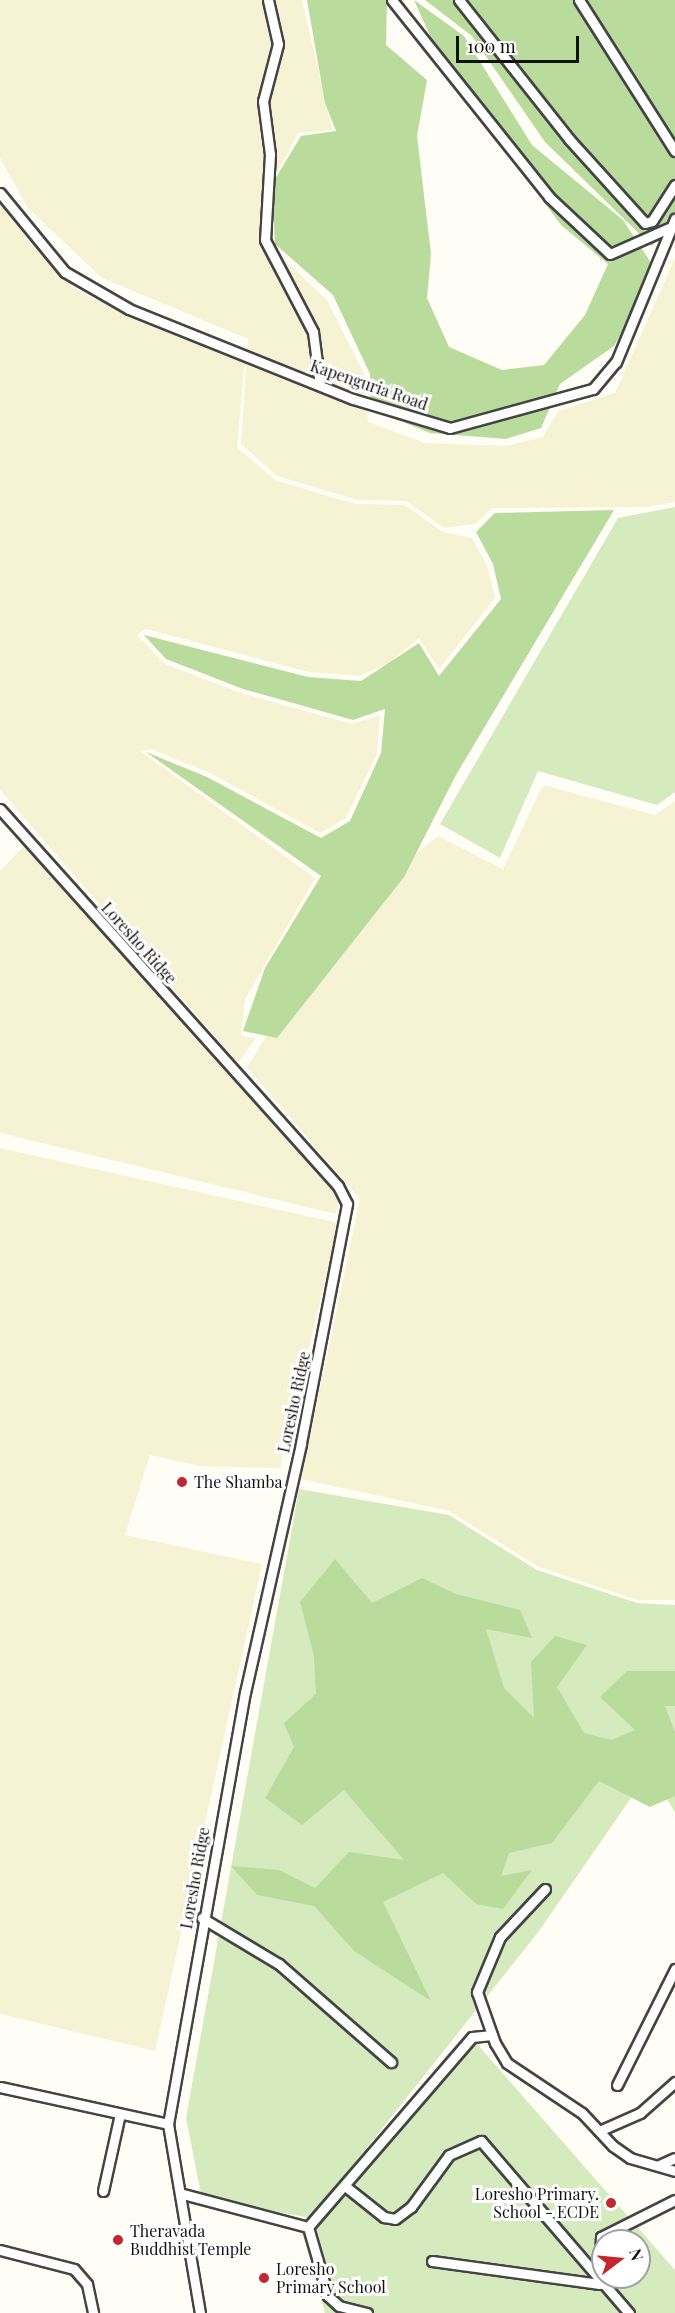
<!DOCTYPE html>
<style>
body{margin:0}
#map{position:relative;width:675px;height:2313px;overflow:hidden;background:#fffdf5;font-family:"Playfair Display",serif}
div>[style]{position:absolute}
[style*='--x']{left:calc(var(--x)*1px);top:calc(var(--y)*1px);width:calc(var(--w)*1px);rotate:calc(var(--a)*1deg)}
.farmland>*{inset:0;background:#f6f3d4}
.green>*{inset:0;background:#d5ebbd}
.forest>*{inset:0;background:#b9dc9c}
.roads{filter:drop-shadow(2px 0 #444) drop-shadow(-2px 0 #444) drop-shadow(0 2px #444) drop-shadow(0 -2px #444)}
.minor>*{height:9px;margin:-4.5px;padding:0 4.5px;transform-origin:4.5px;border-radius:4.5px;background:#fff}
.dots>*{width:16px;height:16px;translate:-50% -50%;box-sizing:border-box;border:3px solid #fff;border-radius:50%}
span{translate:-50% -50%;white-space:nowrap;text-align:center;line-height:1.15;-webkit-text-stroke:6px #fff;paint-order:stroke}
.street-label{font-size:16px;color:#111}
.poi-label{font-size:16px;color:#111}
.left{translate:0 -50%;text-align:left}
.right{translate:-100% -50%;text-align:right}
.north{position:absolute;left:591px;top:2229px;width:60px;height:60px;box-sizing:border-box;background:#fff;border:2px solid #a0a0a0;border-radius:50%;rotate:74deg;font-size:16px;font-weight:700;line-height:24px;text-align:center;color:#111}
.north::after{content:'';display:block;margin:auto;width:21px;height:27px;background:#c4262e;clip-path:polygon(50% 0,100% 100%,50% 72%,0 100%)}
.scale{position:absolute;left:456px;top:36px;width:123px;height:27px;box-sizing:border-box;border:3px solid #111;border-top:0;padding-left:8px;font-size:18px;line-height:21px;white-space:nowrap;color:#111;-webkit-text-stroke:4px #fff;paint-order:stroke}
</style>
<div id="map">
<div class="farmland">
<i style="clip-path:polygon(0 0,302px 0,332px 130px,298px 133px,270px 186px,272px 248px,326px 299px,364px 373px,368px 422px,425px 443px,506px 446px,543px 437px,558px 411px,615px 393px,675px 258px,675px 502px,646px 507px,492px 508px,475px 524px,444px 528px,406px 501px,357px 500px,277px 476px,241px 444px,248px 339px,102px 278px,28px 208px,0 158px)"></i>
<i style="clip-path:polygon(0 201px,25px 237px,80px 292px,160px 328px,245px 356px,237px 447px,275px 480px,355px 504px,405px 505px,443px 532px,472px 538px,487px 566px,495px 598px,439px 669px,419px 638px,390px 662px,360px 676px,309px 672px,146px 629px,137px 635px,165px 664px,241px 693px,352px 724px,380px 715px,377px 754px,346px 818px,320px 833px,210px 773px,151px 749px,140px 751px,315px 878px,245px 999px,241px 1036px,256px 1038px,238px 1063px,0 790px)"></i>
<i style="clip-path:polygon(543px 785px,655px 815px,675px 801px,675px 1600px,637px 1600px,539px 1567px,449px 1511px,301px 1479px,360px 1199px,247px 1067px,346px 910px,438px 836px,503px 869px)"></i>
<i style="clip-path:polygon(24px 846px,340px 1198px,336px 1214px,0 1133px,0 871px)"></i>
<i style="clip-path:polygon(0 1148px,339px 1223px,280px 1468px,200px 1466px,150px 1455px,125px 1535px,262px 1564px,155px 2051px,0 2014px)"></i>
</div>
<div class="green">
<i style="clip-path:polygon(675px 507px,675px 792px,657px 805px,538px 771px,500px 858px,440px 824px,618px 518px)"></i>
<i style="clip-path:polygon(299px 1489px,449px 1515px,537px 1570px,637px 1603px,675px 1605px,675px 1812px,649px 1772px,539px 1931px,311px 2218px,202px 2199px,186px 2118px)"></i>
<i style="clip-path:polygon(evenodd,472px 2038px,675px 2270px,675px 2313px,325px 2313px,301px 2229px,329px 2212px,472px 2038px,603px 2241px,639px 2241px,639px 2277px,603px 2277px,603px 2241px)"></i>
</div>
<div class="forest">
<i style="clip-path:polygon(307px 0,387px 0,386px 45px,427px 80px,417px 136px,431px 254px,427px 298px,449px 347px,502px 370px,544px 365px,585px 315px,608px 264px,561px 225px,446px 71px,414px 0,464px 36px,532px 145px,623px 220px,657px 272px,614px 346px,560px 384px,541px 428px,506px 439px,430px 433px,371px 409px,370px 374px,333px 295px,275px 244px,272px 184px,301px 136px,336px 131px,325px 103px)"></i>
<i style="clip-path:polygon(425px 0,675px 0,675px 212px,652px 246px,545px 142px,472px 36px)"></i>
<i style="clip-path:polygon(614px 510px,456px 775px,404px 877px,277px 1038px,243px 1031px,265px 968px,321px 876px,146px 752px,207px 777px,321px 838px,350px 821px,381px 753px,385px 709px,353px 720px,243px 689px,166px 659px,144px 635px,308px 677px,361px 681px,419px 643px,439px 676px,501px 599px,493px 564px,476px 532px,495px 513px)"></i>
<i style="clip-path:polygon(335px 1559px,372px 1603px,422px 1578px,456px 1594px,520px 1610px,532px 1638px,486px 1629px,504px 1688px,534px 1718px,531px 1662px,555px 1636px,587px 1645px,557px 1687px,584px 1733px,612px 1740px,635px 1730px,600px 1697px,627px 1671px,675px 1671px,675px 1706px,665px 1706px,675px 1732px,675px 1796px,650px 1807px,599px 1781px,552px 1843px,509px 1853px,501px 1876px,532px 1870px,503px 1909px,476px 1904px,443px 1873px,383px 1902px,431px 2001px,354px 1951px,314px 1906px,257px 1895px,231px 1866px,279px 1870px,315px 1888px,349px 1852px,404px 1860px,344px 1790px,302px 1825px,265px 1798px,294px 1747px,284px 1723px,316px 1694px,314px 1656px,300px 1602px)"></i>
</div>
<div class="roads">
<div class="minor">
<i style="--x:268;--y:0;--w:45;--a:77.2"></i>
<i style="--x:278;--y:44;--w:59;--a:104.7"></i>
<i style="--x:263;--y:101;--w:53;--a:82.5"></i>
<i style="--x:270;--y:154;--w:86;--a:93.3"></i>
<i style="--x:265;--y:240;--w:104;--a:62.4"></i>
<i style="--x:313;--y:332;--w:53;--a:82.5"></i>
<i style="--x:392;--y:0;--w:252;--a:51.4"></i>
<i style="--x:549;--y:197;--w:83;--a:43.1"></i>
<i style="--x:610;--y:254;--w:64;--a:-23.8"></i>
<i style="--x:459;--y:0;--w:177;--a:51.6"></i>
<i style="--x:569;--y:139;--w:113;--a:47.9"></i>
<i style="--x:645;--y:223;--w:7;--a:-16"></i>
<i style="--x:652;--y:221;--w:43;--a:-57.4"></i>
<i style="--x:579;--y:0;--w:179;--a:57.6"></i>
<i style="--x:0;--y:193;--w:102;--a:50.6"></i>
<i style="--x:65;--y:272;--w:74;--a:30"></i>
<i style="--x:129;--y:309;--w:241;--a:21.9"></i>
<i style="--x:353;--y:399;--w:101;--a:16.6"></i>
<i style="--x:450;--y:428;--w:148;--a:-15.3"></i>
<i style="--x:593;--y:389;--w:35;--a:-50"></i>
<i style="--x:616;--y:362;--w:155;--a:-67.6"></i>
<i style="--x:0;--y:809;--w:506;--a:48.12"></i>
<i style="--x:338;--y:1186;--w:20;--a:63"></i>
<i style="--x:347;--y:1204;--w:244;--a:100.9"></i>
<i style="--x:301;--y:1444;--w:254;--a:102.7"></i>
<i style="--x:245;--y:1692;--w:439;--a:100.1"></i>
<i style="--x:168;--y:2124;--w:192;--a:80.4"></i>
<i style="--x:545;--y:1889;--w:66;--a:133.2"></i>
<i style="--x:500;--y:1937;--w:60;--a:112.7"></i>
<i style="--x:477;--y:1992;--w:54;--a:70.6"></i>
<i style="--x:495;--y:2043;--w:23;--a:59"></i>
<i style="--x:507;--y:2063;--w:90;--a:33.7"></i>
<i style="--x:582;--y:2113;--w:45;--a:46.8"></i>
<i style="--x:613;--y:2146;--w:21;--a:35"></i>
<i style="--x:630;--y:2158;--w:47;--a:16.1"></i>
<i style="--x:202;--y:1918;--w:90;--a:30.9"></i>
<i style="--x:279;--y:1964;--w:149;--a:41.2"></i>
<i style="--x:617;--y:2085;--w:130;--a:-63.4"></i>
<i style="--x:0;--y:2087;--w:172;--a:12.4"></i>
<i style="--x:599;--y:2131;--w:45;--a:-23.7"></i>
<i style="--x:640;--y:2113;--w:47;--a:-41.5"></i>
<i style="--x:659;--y:2165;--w:17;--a:-24"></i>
<i style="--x:345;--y:2186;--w:50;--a:38.5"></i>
<i style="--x:384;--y:2217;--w:11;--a:10"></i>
<i style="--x:395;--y:2219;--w:20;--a:-37"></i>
<i style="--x:411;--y:2207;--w:64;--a:-53.8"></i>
<i style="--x:449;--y:2155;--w:35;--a:-24"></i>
<i style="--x:481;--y:2141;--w:227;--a:49.3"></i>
<i style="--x:103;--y:2191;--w:79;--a:-77.6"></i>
<i style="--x:183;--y:2194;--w:129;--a:14.8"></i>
<i style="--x:308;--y:2227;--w:251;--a:-49.2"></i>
<i style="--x:472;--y:2037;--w:20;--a:-6"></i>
<i style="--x:308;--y:2227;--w:72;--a:73.8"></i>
<i style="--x:328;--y:2296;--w:15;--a:42"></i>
<i style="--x:339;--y:2306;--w:29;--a:14"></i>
<i style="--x:0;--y:2250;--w:76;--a:14.4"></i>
<i style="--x:74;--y:2269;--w:20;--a:49"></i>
<i style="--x:87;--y:2284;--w:30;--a:78"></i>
<i style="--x:432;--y:2261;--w:169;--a:7.8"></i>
<i style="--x:599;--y:2284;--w:47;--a:-87.6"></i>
<i style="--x:601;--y:2237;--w:83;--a:-26.6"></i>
</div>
</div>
<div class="dots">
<i style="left:182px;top:1482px;background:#c4262e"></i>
<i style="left:611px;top:2203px;background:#c4262e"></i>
<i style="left:118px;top:2240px;background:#c4262e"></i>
<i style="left:264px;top:2278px;background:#c4262e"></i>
</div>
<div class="street-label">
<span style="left:369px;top:385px;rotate:19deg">Kapenguria Road</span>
<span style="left:139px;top:943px;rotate:48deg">Loresho Ridge</span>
<span style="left:294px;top:1402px;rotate:-78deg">Loresho Ridge</span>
<span style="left:195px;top:1878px;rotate:-80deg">Loresho Ridge</span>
</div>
<div class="poi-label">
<span class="left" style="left:194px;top:1482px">The Shamba</span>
<span class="right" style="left:599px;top:2203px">Loresho Primary.<br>School - ECDE</span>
<span class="left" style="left:130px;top:2240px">Theravada<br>Buddhist Temple</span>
<span class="left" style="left:276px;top:2278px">Loresho<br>Primary School</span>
</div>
<div class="north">N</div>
<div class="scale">100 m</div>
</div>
